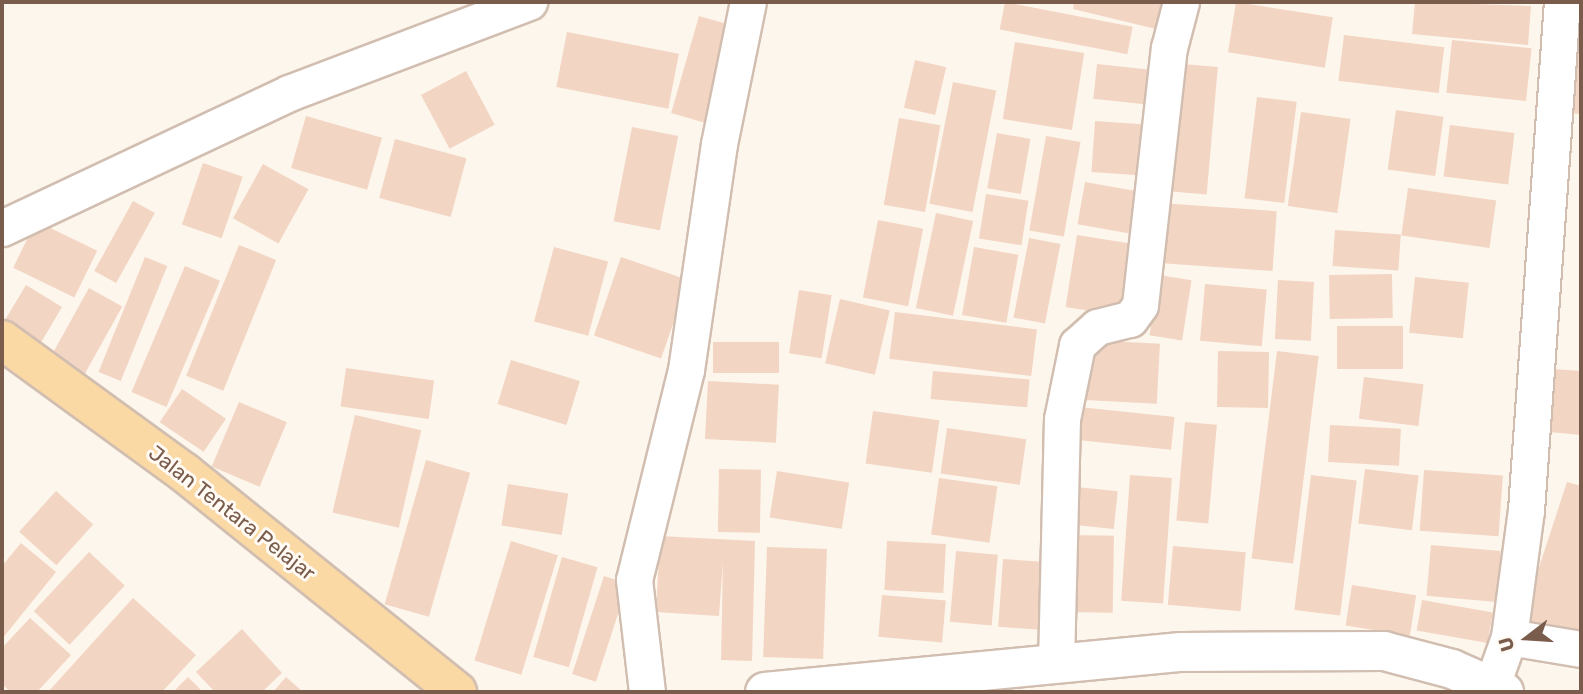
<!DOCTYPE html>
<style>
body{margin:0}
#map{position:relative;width:1583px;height:694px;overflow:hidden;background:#fdf6ec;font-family:Rubik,sans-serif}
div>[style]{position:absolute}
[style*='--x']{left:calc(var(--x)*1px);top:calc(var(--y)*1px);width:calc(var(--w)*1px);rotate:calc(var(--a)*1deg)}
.building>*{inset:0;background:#f3d5c3;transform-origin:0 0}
.roads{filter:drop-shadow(2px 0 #d1beb0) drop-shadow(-2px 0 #d1beb0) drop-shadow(0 2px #d1beb0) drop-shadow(0 -2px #d1beb0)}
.street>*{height:35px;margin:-17.5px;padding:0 17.5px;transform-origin:17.5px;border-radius:17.5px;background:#fff}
.secondary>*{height:38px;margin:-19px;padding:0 19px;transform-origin:19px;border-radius:19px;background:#fff}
.primary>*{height:38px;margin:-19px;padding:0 19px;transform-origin:19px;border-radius:19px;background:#fbd9a5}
span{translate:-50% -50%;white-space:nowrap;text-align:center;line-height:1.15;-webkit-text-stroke:6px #fffaf3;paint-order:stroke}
.street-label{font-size:21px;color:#7a5c4d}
.frame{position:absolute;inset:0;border:4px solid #7a5c4d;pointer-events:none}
.north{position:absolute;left:1492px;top:603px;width:70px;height:70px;-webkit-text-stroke:5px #fffaf3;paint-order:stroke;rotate:253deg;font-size:19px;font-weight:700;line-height:28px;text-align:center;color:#7a5c4d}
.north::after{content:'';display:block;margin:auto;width:24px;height:32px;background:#7a5c4d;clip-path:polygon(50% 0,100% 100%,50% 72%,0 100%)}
</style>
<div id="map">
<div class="building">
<i style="left:1005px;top:2px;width:130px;height:28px;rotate:11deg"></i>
<i style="clip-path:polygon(1074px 2px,1162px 2px,1156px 29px,1073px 9px)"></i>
<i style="left:1236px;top:2px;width:98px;height:51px;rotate:9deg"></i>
<i style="clip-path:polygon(1415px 2px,1531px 6px,1528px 45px,1412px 34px)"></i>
<i style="left:699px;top:16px;width:41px;height:101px;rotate:16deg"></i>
<i style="left:567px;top:32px;width:114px;height:56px;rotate:11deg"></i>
<i style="left:1344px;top:35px;width:101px;height:46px;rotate:7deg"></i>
<i style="clip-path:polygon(1575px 38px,1581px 38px,1581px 114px,1569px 113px)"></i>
<i style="left:1452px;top:40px;width:80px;height:53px;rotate:6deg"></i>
<i style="left:1015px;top:42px;width:70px;height:78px;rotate:9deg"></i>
<i style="left:915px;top:60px;width:32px;height:49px;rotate:13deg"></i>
<i style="left:1171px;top:63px;width:47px;height:128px;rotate:5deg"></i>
<i style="left:1097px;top:64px;width:61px;height:35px;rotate:6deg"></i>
<i style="left:466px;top:71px;width:61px;height:51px;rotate:62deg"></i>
<i style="left:953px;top:82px;width:44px;height:124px;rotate:11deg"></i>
<i style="left:1257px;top:97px;width:40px;height:102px;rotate:7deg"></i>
<i style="left:1396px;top:110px;width:48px;height:60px;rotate:8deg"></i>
<i style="left:1301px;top:112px;width:50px;height:95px;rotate:8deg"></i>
<i style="left:306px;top:116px;width:79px;height:54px;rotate:16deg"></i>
<i style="left:899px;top:118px;width:42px;height:88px;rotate:10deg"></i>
<i style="left:1095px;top:121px;width:58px;height:51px;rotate:4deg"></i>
<i style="left:1450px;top:125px;width:65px;height:52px;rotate:7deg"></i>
<i style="left:632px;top:127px;width:47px;height:96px;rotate:11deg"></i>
<i style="left:997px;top:133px;width:34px;height:56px;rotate:10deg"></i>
<i style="left:1046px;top:136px;width:35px;height:96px;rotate:10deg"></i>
<i style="left:395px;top:139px;width:74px;height:61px;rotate:15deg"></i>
<i style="left:203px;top:163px;width:42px;height:65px;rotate:19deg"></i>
<i style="left:263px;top:164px;width:52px;height:62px;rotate:29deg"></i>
<i style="left:1085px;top:182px;width:63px;height:43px;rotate:10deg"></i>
<i style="left:1408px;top:188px;width:89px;height:48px;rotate:8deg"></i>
<i style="left:986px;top:194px;width:43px;height:45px;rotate:9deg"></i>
<i style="left:133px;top:201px;width:25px;height:80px;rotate:29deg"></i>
<i style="left:1160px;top:203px;width:117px;height:60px;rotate:4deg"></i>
<i style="left:936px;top:213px;width:38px;height:97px;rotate:12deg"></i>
<i style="left:878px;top:220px;width:46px;height:79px;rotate:11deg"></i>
<i style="left:36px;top:221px;width:68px;height:52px;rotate:26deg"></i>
<i style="left:1335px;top:230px;width:66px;height:36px;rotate:4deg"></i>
<i style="left:1077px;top:235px;width:59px;height:73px;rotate:9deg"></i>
<i style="left:1029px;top:238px;width:32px;height:81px;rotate:11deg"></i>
<i style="left:239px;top:245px;width:40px;height:141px;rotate:22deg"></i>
<i style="left:554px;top:247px;width:56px;height:77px;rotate:15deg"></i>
<i style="left:974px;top:247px;width:45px;height:69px;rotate:10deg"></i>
<i style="left:145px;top:257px;width:24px;height:124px;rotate:22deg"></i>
<i style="left:621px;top:257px;width:71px;height:83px;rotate:19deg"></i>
<i style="left:185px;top:266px;width:38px;height:137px;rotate:23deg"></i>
<i style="left:1392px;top:274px;width:44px;height:63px;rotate:89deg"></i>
<i style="left:1159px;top:275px;width:33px;height:61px;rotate:9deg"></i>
<i style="left:1415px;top:277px;width:54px;height:56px;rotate:6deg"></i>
<i style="left:1278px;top:280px;width:36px;height:59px;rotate:3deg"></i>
<i style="left:1205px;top:284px;width:62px;height:57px;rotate:5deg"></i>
<i style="clip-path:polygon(26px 285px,62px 307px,33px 356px,2px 325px)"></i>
<i style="left:89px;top:288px;width:38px;height:77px;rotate:29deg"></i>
<i style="left:799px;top:290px;width:33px;height:64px;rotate:9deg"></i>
<i style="left:840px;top:299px;width:51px;height:66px;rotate:13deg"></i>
<i style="left:895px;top:312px;width:143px;height:47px;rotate:7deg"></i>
<i style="left:1337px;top:326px;width:66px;height:43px"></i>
<i style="left:1088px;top:340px;width:72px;height:60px;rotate:3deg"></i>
<i style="left:713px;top:342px;width:66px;height:31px"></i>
<i style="left:1218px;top:351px;width:51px;height:56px;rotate:1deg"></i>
<i style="left:1277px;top:351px;width:42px;height:209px;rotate:7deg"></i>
<i style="left:511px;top:360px;width:72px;height:46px;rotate:17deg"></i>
<i style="left:346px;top:368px;width:89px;height:39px;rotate:8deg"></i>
<i style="clip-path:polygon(1554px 369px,1581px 371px,1581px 435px,1549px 432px)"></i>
<i style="left:933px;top:371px;width:97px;height:28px;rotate:5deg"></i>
<i style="left:1364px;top:377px;width:60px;height:42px;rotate:7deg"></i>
<i style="left:708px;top:381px;width:71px;height:58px;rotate:3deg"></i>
<i style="left:182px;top:389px;width:53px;height:40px;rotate:34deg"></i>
<i style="left:239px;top:402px;width:52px;height:70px;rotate:23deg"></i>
<i style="left:1079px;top:407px;width:96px;height:33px;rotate:6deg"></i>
<i style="left:873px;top:411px;width:67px;height:53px;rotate:8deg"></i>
<i style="left:355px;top:415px;width:68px;height:100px;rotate:13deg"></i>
<i style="left:1185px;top:422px;width:32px;height:99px;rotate:5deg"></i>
<i style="left:1330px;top:425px;width:71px;height:37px;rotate:3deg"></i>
<i style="left:947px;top:428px;width:80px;height:46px;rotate:8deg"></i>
<i style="left:426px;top:460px;width:46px;height:150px;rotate:16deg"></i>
<i style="left:719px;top:469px;width:42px;height:63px;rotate:1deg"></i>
<i style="left:1365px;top:469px;width:54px;height:55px;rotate:7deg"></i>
<i style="left:1424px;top:470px;width:79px;height:61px;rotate:4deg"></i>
<i style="left:777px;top:471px;width:73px;height:47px;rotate:9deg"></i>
<i style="left:1130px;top:475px;width:42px;height:126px;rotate:4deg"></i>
<i style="left:1311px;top:475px;width:46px;height:136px;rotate:7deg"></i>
<i style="left:939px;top:478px;width:59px;height:57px;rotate:8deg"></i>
<i style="clip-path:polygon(1567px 482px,1581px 486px,1581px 640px,1522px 619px)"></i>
<i style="left:508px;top:484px;width:61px;height:42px;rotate:9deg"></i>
<i style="left:1067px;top:486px;width:51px;height:38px;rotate:6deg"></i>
<i style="left:56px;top:491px;width:50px;height:55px;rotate:42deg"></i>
<i style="left:1067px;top:535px;width:47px;height:77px;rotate:1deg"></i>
<i style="clip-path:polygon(660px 536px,755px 541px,752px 661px,721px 660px,723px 561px,719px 616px,656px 612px)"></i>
<i style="left:511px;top:541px;width:49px;height:125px;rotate:17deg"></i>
<i style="left:887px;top:541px;width:59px;height:49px;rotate:3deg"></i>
<i style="clip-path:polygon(21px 543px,56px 572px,2px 639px,2px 566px)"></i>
<i style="left:1431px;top:545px;width:70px;height:51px;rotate:5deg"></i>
<i style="left:1173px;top:546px;width:73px;height:59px;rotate:5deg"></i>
<i style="left:767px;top:547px;width:60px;height:110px;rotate:2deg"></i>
<i style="left:956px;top:551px;width:42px;height:71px;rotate:5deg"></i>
<i style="left:89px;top:552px;width:49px;height:81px;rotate:43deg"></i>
<i style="left:562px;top:557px;width:37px;height:104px;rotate:16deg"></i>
<i style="left:1003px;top:559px;width:47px;height:68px;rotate:4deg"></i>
<i style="left:604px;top:576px;width:25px;height:103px;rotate:18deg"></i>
<i style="left:1352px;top:585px;width:65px;height:41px;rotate:9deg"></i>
<i style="left:882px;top:595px;width:64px;height:42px;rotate:5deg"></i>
<i style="clip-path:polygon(133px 598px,196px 655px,162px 692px,48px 692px)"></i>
<i style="left:1422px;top:600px;width:72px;height:31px;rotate:10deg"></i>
<i style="clip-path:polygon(30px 618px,71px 655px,37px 692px,10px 692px,2px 684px,2px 648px)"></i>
<i style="clip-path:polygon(242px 629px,282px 673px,262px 692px,215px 692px,196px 672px)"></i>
<i style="clip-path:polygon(188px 677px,203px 692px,173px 692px)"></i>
<i style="clip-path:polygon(286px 677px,303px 692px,273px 692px)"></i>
</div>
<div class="roads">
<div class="street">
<i style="--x:2;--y:228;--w:317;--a:-25.2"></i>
<i style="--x:289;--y:93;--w:257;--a:-20.8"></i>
<i style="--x:1509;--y:637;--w:73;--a:9.5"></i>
<i style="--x:1056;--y:664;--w:245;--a:-88.6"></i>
<i style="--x:1062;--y:419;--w:76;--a:-78.5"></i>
<i style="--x:1077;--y:345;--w:27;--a:-42"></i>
<i style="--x:1097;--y:327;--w:34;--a:-14"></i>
<i style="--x:1130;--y:319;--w:17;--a:-54"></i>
<i style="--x:1140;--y:305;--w:259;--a:-83.6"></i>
<i style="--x:1169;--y:48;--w:48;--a:-75.4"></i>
<i style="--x:1492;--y:685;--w:51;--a:-70.5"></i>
<i style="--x:1509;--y:637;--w:128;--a:-82.4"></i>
<i style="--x:1526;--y:510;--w:509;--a:-85.95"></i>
<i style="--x:647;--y:692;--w:113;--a:-96.6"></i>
<i style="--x:634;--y:580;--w:216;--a:-76.1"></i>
<i style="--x:686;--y:370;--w:228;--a:-81.7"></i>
<i style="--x:719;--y:144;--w:145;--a:-78.5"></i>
</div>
<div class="secondary">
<i style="--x:765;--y:692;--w:418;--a:-5.5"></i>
<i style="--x:1181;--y:652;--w:203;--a:-0.3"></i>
<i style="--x:1384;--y:651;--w:70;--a:14.8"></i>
<i style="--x:1452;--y:669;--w:57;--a:23.9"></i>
</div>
<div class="primary">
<i style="--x:2;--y:340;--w:226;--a:36"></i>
<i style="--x:185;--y:473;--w:349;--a:38.8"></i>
</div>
</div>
<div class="street-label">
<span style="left:232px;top:513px;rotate:38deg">Jalan Tentara Pelajar</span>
</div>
<div class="frame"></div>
<div class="north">U</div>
</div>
